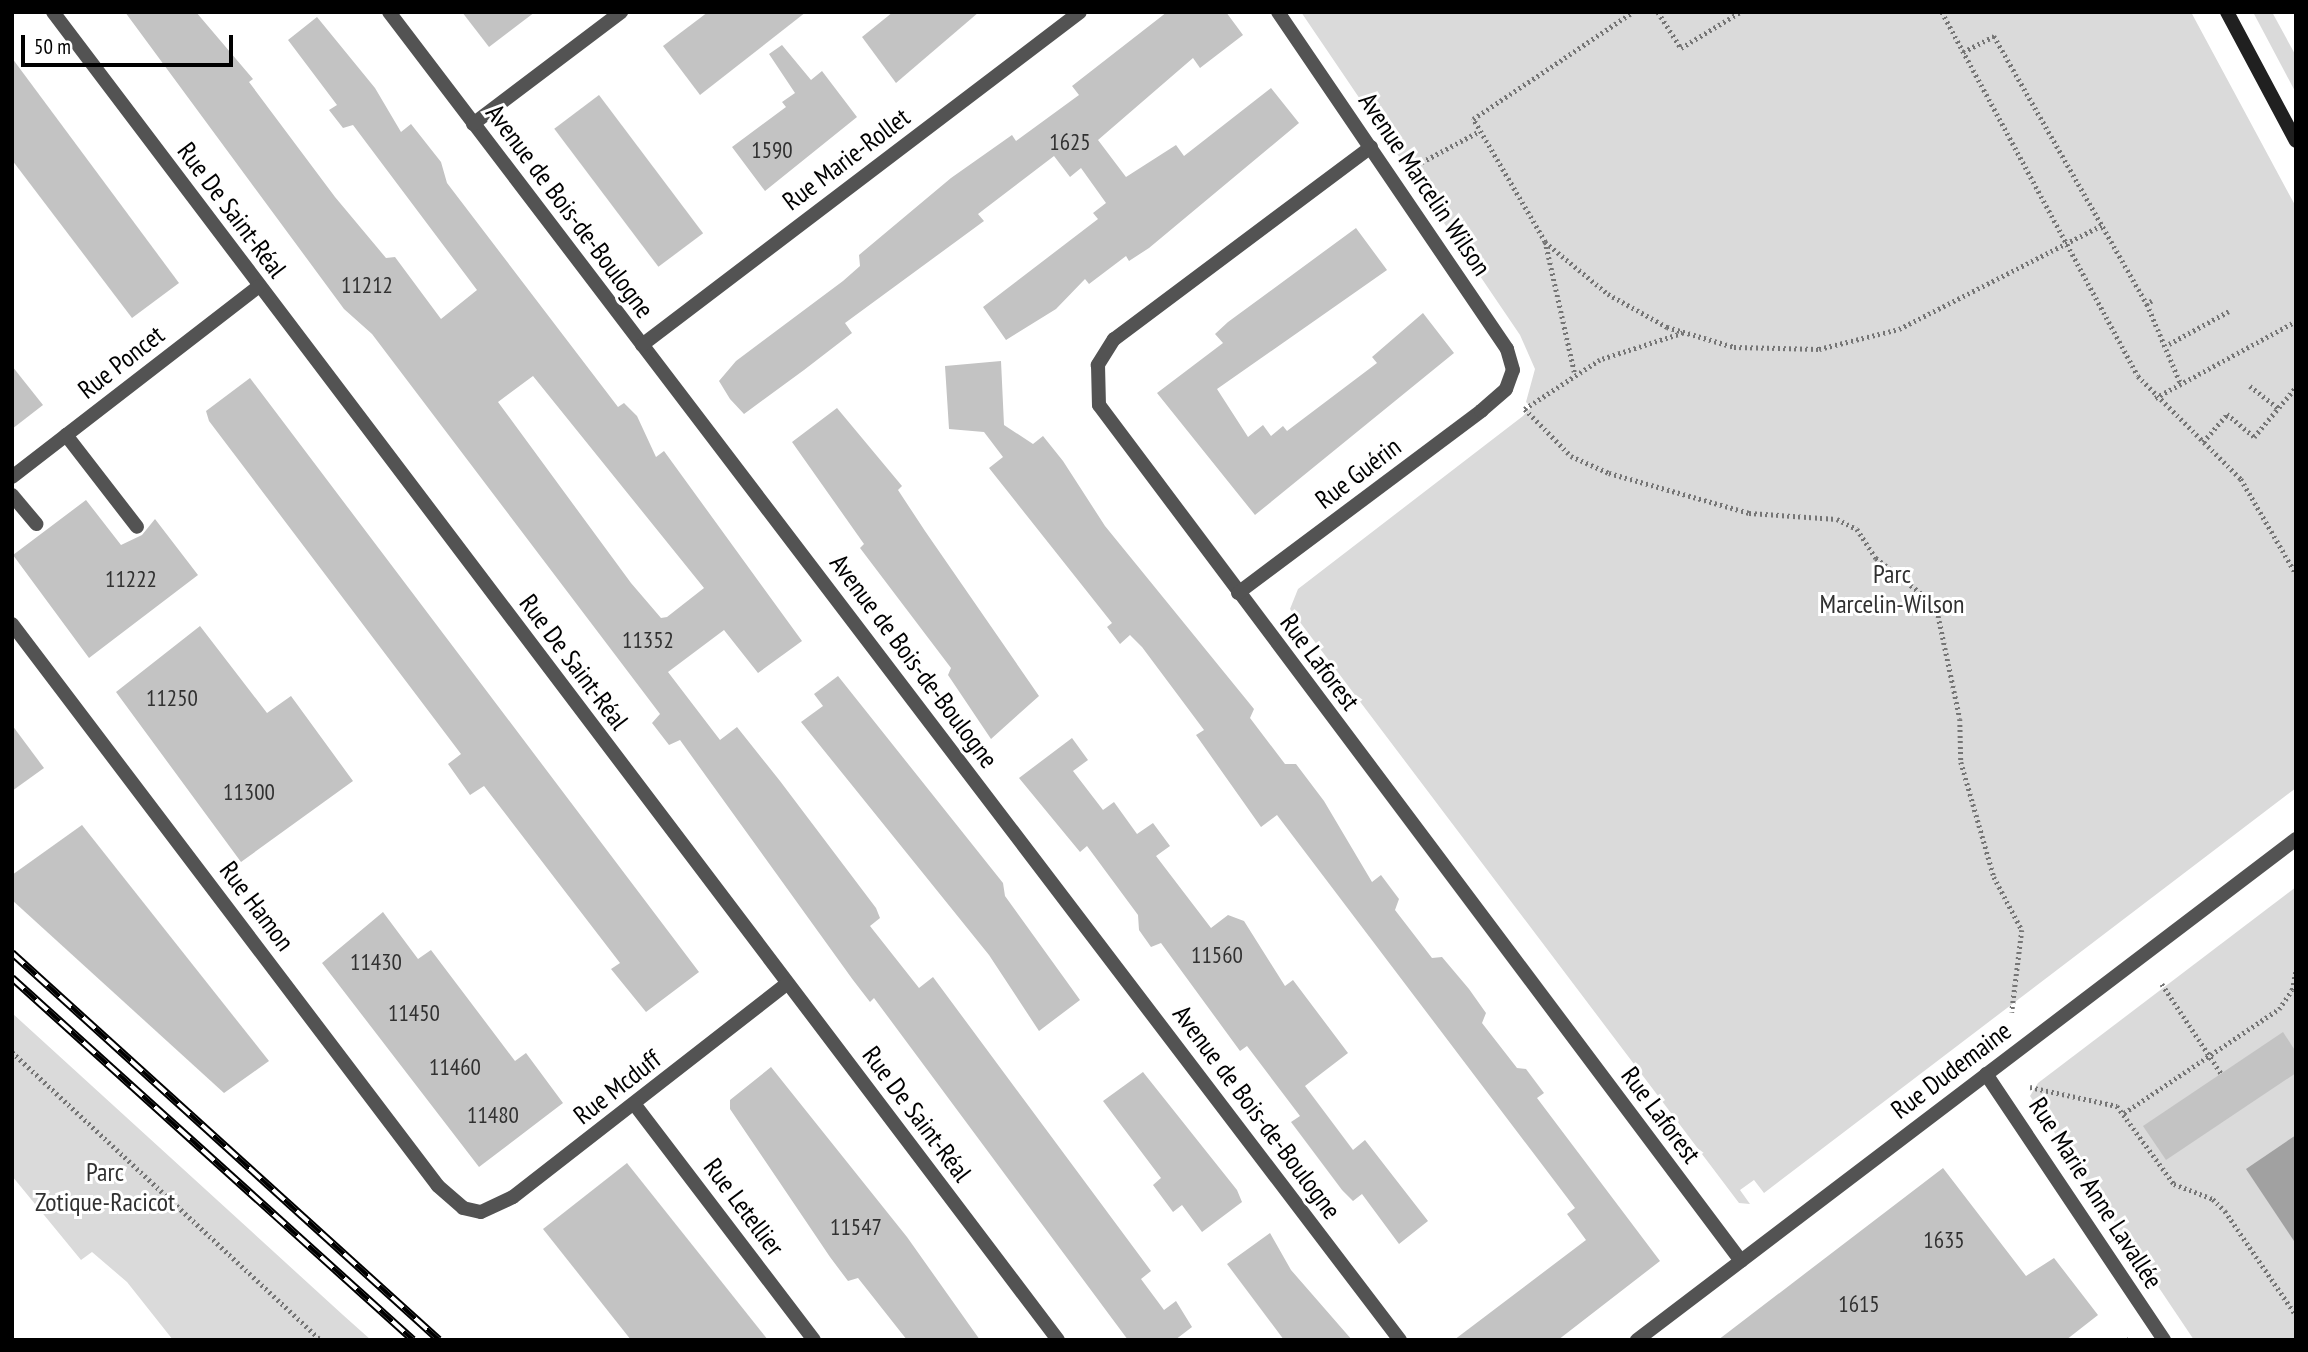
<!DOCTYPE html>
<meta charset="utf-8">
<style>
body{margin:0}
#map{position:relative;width:2308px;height:1352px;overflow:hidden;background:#fff;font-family:"PT Sans Narrow",sans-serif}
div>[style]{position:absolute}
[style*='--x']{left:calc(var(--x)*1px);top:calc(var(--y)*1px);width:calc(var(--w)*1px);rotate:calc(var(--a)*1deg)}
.green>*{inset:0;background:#dadada}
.water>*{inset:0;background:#a1a1a1}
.building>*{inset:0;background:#c3c3c3;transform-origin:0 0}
.path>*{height:4.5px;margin-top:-2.25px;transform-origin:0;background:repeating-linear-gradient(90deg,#757575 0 2px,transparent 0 5.5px)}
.service>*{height:14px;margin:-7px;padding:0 7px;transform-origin:7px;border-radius:7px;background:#535353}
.minor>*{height:14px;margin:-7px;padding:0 7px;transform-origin:7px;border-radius:7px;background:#535353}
.tertiary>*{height:14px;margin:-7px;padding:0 7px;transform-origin:7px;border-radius:7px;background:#535353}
.secondary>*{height:14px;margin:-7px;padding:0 7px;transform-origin:7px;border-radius:7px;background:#202020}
.rail>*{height:8px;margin-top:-4px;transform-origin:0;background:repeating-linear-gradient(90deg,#fff 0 16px,#000 0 32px);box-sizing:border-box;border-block:2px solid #000}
span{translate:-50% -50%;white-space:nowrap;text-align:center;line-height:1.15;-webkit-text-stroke:6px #fff;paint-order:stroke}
.number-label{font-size:23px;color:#313131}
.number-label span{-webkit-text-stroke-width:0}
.street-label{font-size:26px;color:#000}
.park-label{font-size:26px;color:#313131}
.frame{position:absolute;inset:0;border:14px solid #000;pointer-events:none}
.scale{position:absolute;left:21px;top:35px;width:212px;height:32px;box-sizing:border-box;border:4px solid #000;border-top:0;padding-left:9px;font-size:21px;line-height:24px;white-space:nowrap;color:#000;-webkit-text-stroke:5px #fff;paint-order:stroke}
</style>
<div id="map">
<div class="green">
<i style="clip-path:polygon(1301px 12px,2191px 12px,2296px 207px,2296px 788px,1764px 1193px,1754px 1180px,1740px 1190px,1750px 1204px,1739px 1203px,1290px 609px,1298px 589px,1523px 416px,1531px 407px,1526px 402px,1535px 369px,1520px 335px)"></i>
<i style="clip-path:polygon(2253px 12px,2272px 12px,2296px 56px,2296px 93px)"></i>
<i style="clip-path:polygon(2296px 887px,2296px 1340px,2194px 1340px,2030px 1096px,2038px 1083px)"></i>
<i style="clip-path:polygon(12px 1013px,343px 1315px,371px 1340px,173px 1340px,127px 1282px,92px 1252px,81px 1260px,12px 1176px)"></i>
</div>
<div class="water">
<i style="clip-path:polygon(2296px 1135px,2296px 1244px,2246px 1169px)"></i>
</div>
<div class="building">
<i style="clip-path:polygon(evenodd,125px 12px,196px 12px,253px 79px,249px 82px,335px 197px,386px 258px,395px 257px,441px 319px,477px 290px,353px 125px,343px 128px,329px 110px,337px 105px,288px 40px,317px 17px,375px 88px,401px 132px,411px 124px,441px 162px,447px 183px,618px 407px,624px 403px,637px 416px,656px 457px,664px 451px,802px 641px,758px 673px,724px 630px,668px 672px,720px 740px,737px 727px,780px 781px,876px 908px,880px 918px,870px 926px,919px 988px,933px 977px,1151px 1271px,1141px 1279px,1164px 1310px,1176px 1301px,1192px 1327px,1175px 1340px,1128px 1340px,874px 998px,870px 1002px,853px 980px,680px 740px,669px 745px,652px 723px,660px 714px,372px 334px,344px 309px,125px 12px,533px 376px,704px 588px,667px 617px,661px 618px,631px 583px,498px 402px,533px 376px)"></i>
<i style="clip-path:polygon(462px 12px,535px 12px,489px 47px)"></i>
<i style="clip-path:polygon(708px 12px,806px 12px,700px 95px,663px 46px)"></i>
<i style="clip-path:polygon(893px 12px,979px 12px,896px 83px,862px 37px)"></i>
<i style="clip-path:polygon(1167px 12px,1226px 12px,1243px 35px,1200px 68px,1193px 58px,1098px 140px,1126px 177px,1176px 145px,1184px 156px,1271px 88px,1299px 123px,1149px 248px,1129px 261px,1126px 256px,1089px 284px,1085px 279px,1056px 309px,1006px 340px,983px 307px,1098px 219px,1093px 213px,1106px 203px,1081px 168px,1070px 177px,1054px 156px,978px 214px,984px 221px,845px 323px,852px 333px,804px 370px,744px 414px,730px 399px,719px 381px,736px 361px,843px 281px,860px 266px,859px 255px,951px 178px,1012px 135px,1016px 141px,1079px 95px,1072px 86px)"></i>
<i style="clip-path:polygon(782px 45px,811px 80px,822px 71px,857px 117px,765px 191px,732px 147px,786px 107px,782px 102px,795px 93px,769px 54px)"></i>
<i style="clip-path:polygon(12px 58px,179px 283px,132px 318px,12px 160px)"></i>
<i style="left:599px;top:95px;width:173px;height:56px;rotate:53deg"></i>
<i style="clip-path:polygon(1356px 228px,1387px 270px,1217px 389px,1248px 437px,1263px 425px,1271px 436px,1283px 426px,1287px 431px,1377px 363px,1372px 357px,1423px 313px,1454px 353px,1255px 515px,1157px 393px,1223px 343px,1215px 334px,1228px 322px)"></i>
<i style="clip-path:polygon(1001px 361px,1004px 425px,1033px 444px,1043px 436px,1063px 461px,1105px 526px,1254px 709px,1250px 718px,1285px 764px,1296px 764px,1324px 801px,1372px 882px,1381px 875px,1399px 899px,1395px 910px,1432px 958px,1442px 957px,1469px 989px,1486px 1013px,1482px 1023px,1517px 1068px,1526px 1069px,1544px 1093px,1537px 1098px,1660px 1261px,1558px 1340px,1454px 1340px,1586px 1240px,1567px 1214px,1575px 1208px,1277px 815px,1261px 827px,1196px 735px,1204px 730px,1142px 647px,1130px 635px,1120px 644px,1107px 627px,1112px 623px,989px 468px,1003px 457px,984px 432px,949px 429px,945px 366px)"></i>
<i style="clip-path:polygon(12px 366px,43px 405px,12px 429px)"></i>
<i style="clip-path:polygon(250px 378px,699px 972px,646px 1012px,611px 969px,620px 963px,484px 786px,470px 795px,448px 764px,461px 754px,209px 421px,206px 411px)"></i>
<i style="clip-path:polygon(837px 408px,902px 486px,898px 490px,925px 531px,1039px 696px,991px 739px,948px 675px,951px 668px,860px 548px,864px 544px,792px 442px)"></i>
<i style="clip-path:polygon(86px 500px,121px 545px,142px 535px,155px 519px,198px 575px,89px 658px,13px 555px)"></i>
<i style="clip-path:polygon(200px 626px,267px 713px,291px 696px,353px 781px,241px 862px,116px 692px)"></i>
<i style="clip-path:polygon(838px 676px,1003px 883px,1005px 896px,1080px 1000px,1039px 1031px,989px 955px,801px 722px,823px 706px,814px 694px)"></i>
<i style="clip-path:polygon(12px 725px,44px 768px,12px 791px)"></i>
<i style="clip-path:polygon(1072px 738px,1088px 760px,1073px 771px,1103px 810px,1114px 802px,1137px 834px,1153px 823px,1170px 846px,1156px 856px,1211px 928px,1228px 915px,1244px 921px,1285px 986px,1293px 980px,1348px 1053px,1305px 1086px,1353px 1150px,1365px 1140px,1428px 1221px,1399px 1244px,1362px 1194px,1353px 1201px,1342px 1190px,1291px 1122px,1300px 1116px,1247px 1046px,1240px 1051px,1161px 943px,1151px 947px,1139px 930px,1138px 915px,1087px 846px,1080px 852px,1019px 778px)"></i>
<i style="clip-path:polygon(82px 825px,269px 1061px,224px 1093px,12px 900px,12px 875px)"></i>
<i style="clip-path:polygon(383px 912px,418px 959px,431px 950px,515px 1061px,526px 1053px,563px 1103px,479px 1167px,322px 963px)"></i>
<i style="clip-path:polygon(2283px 1032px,2296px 1052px,2296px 1073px,2166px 1160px,2143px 1126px)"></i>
<i style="clip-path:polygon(771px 1067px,907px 1237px,980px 1340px,907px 1340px,858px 1278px,848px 1281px,830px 1257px,730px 1109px,730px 1100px)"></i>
<i style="clip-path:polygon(1143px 1072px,1237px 1190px,1242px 1202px,1202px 1232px,1182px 1205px,1173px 1212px,1153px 1185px,1161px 1178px,1103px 1101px)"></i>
<i style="clip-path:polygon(627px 1163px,768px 1340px,631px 1340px,543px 1229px)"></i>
<i style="clip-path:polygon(1943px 1168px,2026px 1276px,2054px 1258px,2098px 1315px,2066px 1340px,1718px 1340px)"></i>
<i style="clip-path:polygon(1270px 1233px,1291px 1270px,1352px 1340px,1284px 1340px,1227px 1264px)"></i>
</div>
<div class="path">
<i style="--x:1658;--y:12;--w:43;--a:57.4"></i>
<i style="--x:1681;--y:48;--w:69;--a:-31.4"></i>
<i style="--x:1942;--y:12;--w:413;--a:61.7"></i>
<i style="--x:2138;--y:376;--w:146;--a:45"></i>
<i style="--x:2241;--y:479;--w:110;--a:59.9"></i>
<i style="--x:1963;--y:52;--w:35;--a:-27"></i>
<i style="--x:1994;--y:36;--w:309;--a:60.3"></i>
<i style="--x:1407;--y:170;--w:81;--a:-28.2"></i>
<i style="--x:1545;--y:242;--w:82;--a:39.5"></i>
<i style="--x:1608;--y:294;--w:68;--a:29.2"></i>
<i style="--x:1667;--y:327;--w:70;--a:16.6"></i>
<i style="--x:1734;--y:347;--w:85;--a:1.3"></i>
<i style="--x:1819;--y:349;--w:82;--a:-14"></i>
<i style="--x:1899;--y:329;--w:230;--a:-27.1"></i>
<i style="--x:2152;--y:301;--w:6;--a:149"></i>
<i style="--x:2147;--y:304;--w:87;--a:67"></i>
<i style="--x:1683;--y:333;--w:87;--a:162"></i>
<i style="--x:1600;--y:360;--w:90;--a:146.8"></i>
<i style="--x:1525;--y:409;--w:66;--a:45.6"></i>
<i style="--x:1571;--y:456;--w:42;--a:24.1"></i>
<i style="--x:1609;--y:473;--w:146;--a:15.9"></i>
<i style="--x:1749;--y:513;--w:88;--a:3.9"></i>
<i style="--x:1837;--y:519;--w:22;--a:27"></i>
<i style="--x:1857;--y:529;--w:35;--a:57"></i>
<i style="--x:1876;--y:558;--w:76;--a:38.1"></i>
<i style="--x:1936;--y:605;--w:116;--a:78.1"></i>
<i style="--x:1960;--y:719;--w:43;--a:88.7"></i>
<i style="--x:1961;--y:762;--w:120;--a:74"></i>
<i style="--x:1994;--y:877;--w:60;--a:62.2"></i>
<i style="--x:2022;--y:930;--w:83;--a:97"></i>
<i style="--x:2169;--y:344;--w:68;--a:-28.8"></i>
<i style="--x:1574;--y:372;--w:133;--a:-102.6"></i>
<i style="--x:1545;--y:242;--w:143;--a:-120.3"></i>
<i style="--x:1473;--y:119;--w:192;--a:-33.8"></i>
<i style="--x:2250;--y:386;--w:36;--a:38"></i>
<i style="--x:2155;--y:398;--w:161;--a:-28.6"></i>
<i style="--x:2203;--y:442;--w:37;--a:-49"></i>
<i style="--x:2227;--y:414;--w:35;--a:40"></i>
<i style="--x:2254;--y:437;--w:65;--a:-50"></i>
<i style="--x:2162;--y:984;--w:107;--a:56.5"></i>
<i style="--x:12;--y:1052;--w:422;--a:43"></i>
<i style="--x:2030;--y:1087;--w:89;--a:12.3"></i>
<i style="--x:2117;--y:1106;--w:97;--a:53.8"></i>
<i style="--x:2174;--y:1184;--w:42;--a:21"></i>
<i style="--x:2213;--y:1199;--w:17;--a:45"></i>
<i style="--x:2225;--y:1211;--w:126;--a:55.7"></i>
<i style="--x:2124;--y:1113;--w:187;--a:-33.9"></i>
<i style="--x:2279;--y:1009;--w:23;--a:-56"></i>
<i style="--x:2292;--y:990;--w:21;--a:-79"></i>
<i style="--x:2128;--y:1340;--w:3;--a:-45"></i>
</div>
<div class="service">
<i style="--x:66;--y:435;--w:116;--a:52.3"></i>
<i style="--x:12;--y:495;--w:38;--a:50"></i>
</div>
<div class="minor">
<i style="--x:53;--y:12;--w:1665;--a:52.88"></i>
<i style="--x:389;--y:12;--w:1669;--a:52.72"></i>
<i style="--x:473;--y:124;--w:186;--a:-37.1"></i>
<i style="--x:1371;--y:147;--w:321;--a:143.2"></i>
<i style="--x:1114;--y:339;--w:31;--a:122"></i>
<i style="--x:1098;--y:365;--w:40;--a:88.6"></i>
<i style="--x:1099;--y:405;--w:1070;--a:53.13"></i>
<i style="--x:642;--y:345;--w:550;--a:-37.24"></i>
<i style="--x:12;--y:477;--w:312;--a:-37.7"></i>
<i style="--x:1238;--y:593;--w:304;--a:-36.8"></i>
<i style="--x:1481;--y:411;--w:33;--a:-41"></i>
<i style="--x:1506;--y:389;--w:20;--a:-70"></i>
<i style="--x:1513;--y:370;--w:22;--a:-106"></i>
<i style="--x:1507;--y:349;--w:407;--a:-124.2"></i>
<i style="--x:12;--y:624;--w:705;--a:52.84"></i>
<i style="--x:438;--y:1186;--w:33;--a:41"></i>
<i style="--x:463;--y:1208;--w:18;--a:13"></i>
<i style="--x:481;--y:1212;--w:35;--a:-25"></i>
<i style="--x:513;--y:1197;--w:347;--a:-37.9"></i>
<i style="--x:1986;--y:1074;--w:320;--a:56.2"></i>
<i style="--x:635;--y:1105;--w:295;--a:52.7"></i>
</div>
<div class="tertiary">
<i style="--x:1637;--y:1340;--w:828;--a:-37.24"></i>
</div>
<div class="secondary">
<i style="--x:2227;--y:12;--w:146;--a:61.9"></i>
</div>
<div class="rail">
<i style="--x:12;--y:953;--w:576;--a:42.19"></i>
<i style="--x:12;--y:978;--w:540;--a:42.07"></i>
</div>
<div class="number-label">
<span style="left:1070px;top:142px">1625</span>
<span style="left:772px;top:150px">1590</span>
<span style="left:367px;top:285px">11212</span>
<span style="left:131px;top:579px">11222</span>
<span style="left:648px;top:640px">11352</span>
<span style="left:172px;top:698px">11250</span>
<span style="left:249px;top:792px">11300</span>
<span style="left:1217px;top:955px">11560</span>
<span style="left:376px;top:962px">11430</span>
<span style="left:414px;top:1013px">11450</span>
<span style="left:455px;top:1067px">11460</span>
<span style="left:493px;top:1115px">11480</span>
<span style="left:856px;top:1227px">11547</span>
<span style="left:1944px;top:1240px">1635</span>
<span style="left:1859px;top:1304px">1615</span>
</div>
<div class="street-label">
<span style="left:846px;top:159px;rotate:-37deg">Rue Marie-Rollet</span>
<span style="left:1425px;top:184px;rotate:56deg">Avenue Marcelin Wilson</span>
<span style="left:232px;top:210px;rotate:53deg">Rue De Saint-Réal</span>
<span style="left:570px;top:211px;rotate:53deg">Avenue de Bois-de-Boulogne</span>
<span style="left:121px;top:362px;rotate:-38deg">Rue Poncet</span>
<span style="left:1358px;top:473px;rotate:-37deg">Rue Guérin</span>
<span style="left:914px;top:661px;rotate:53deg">Avenue de Bois-de-Boulogne</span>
<span style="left:574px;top:662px;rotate:53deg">Rue De Saint-Réal</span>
<span style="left:1320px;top:662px;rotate:53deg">Rue Laforest</span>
<span style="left:257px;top:906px;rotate:53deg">Rue Hamon</span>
<span style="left:1951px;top:1070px;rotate:-37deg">Rue Dudemaine</span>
<span style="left:617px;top:1087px;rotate:-38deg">Rue Mcduff</span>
<span style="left:1257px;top:1112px;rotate:53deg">Avenue de Bois-de-Boulogne</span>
<span style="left:917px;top:1114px;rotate:53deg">Rue De Saint-Réal</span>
<span style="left:1661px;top:1115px;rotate:53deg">Rue Laforest</span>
<span style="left:2096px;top:1193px;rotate:57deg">Rue Marie Anne Lavallée</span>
<span style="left:744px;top:1207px;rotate:53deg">Rue Letellier</span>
</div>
<div class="park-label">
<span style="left:1892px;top:589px">Parc<br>Marcelin-Wilson</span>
<span style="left:105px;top:1187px">Parc<br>Zotique-Racicot</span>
</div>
<div class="frame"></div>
<div class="scale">50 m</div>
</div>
